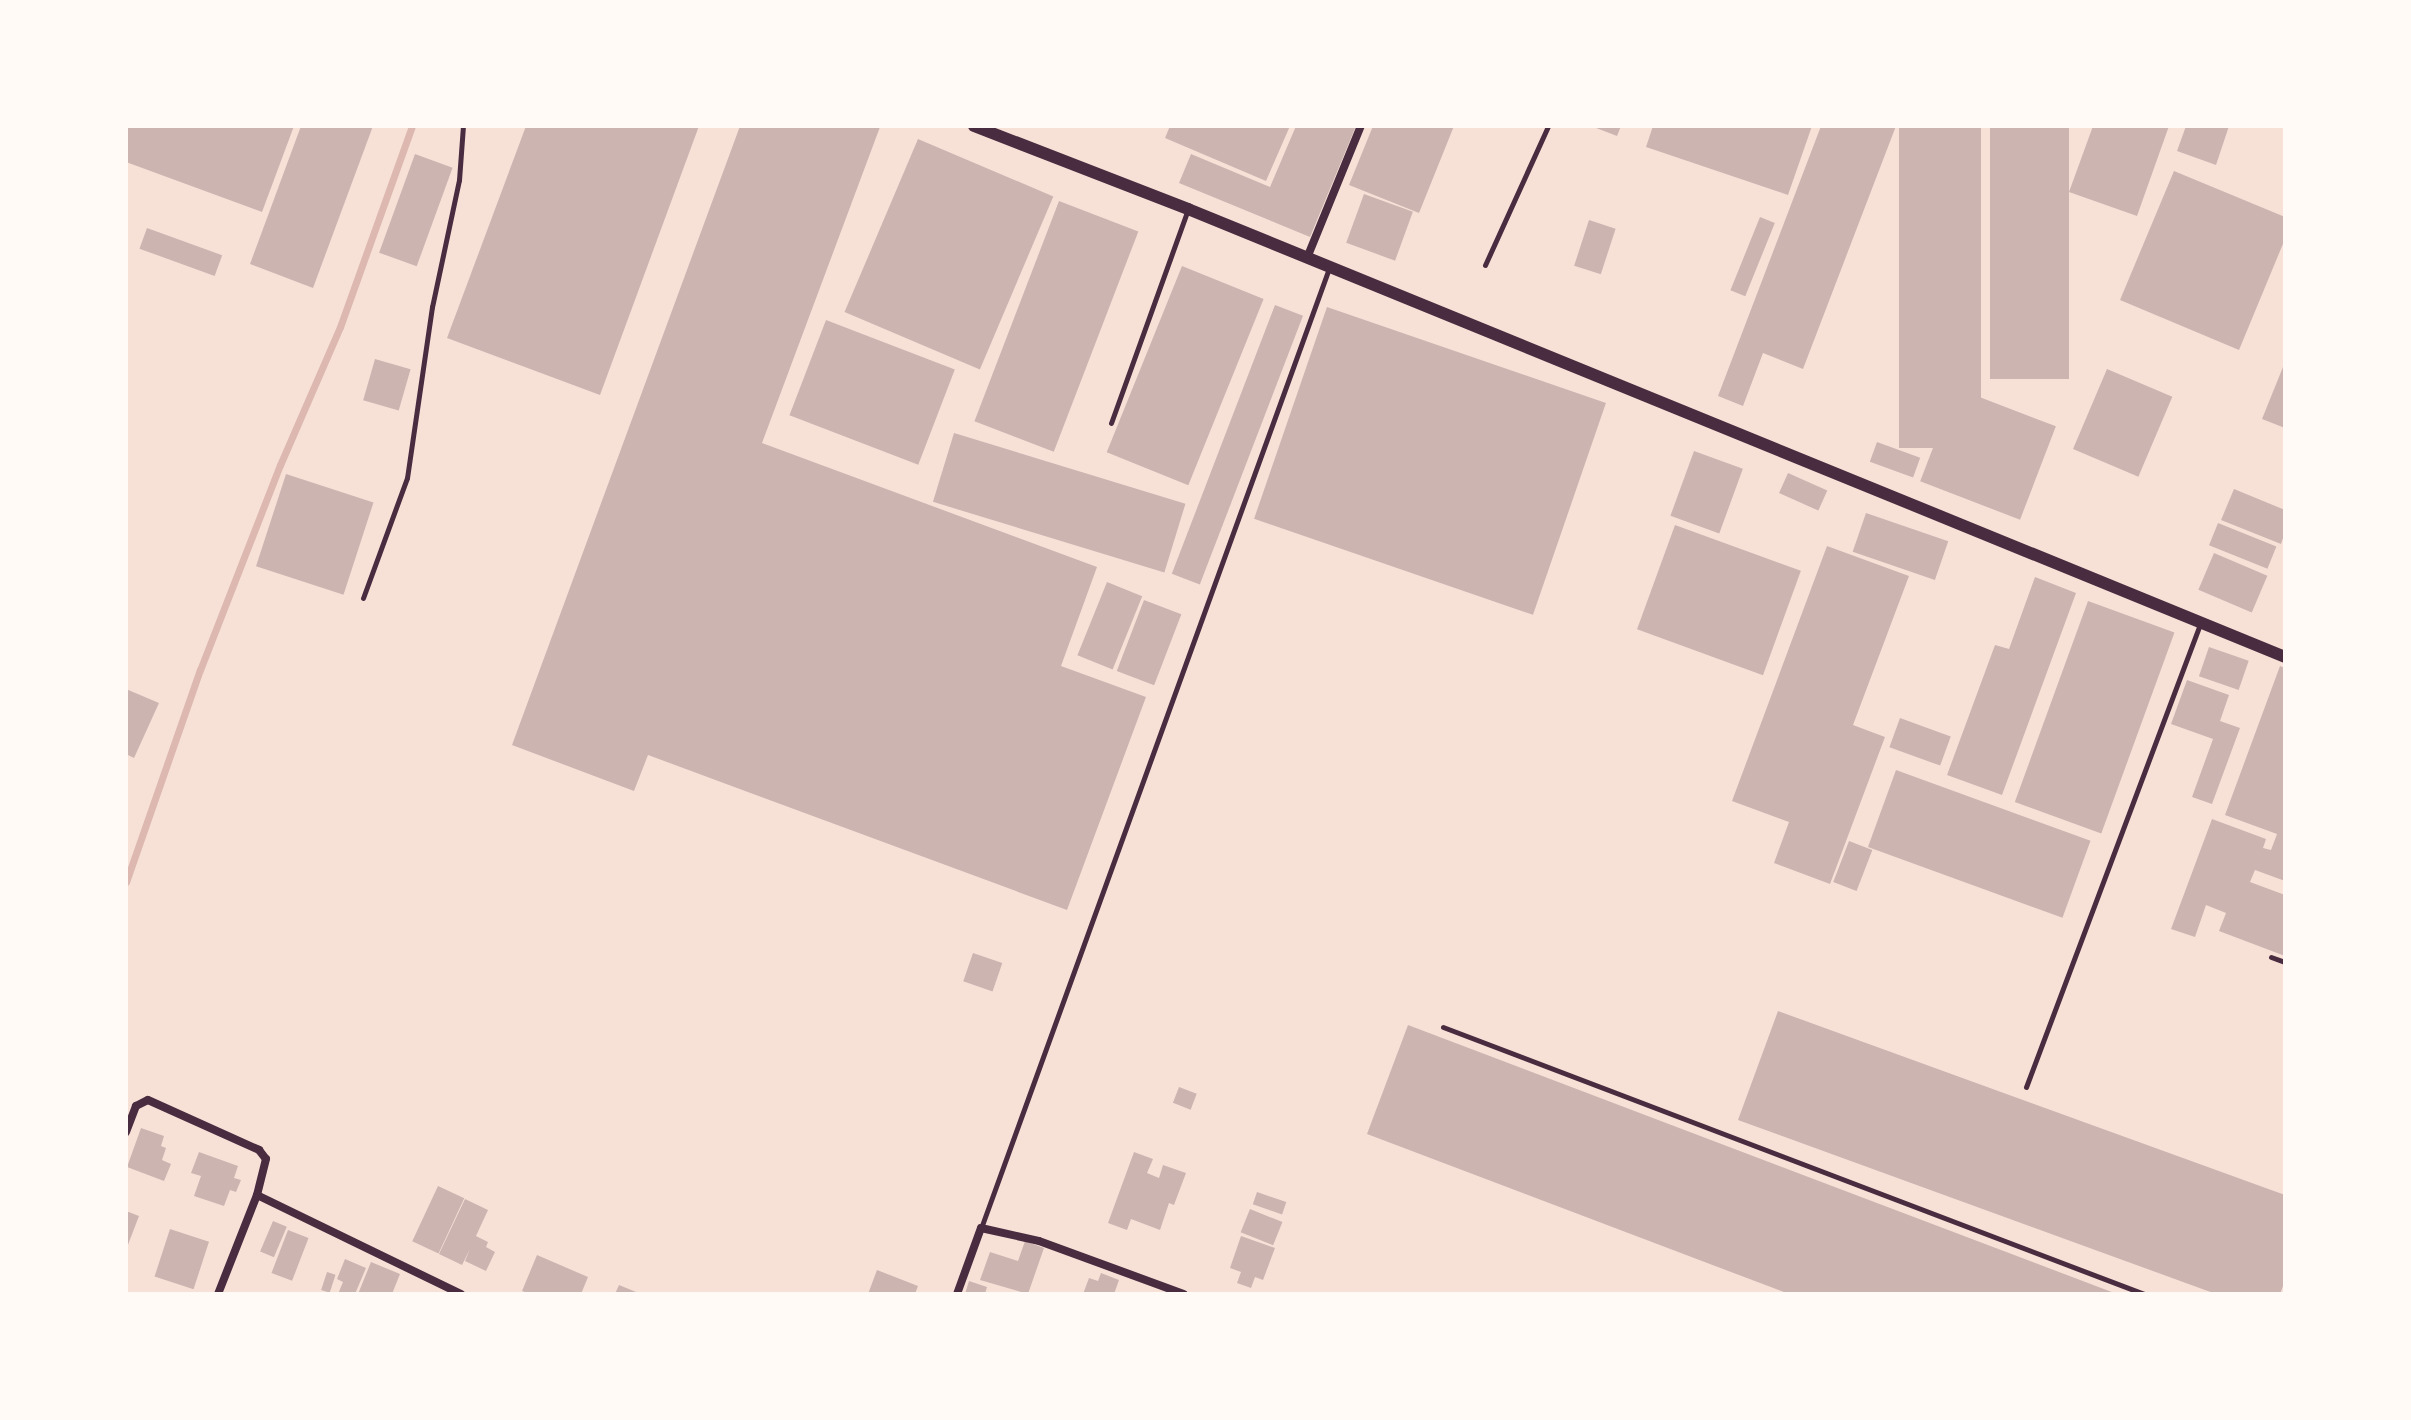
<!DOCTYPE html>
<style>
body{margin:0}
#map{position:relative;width:2411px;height:1420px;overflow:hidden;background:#f7e1d7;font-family:Literata,serif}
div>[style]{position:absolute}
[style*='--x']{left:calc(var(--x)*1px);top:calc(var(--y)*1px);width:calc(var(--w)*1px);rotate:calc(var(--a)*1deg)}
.stream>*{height:7px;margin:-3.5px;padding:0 3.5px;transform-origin:3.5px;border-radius:3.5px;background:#dcb8b0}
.building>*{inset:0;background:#ccb4b1;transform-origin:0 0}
.service>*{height:5px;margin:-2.5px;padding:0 2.5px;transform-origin:2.5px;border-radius:2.5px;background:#4a2c40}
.minor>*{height:8px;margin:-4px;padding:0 4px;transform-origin:4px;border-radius:4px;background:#4a2c40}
.tertiary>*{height:12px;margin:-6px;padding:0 6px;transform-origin:6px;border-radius:6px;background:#4a2c40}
span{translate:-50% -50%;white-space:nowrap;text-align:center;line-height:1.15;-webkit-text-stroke:8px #fffaf5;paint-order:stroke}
.frame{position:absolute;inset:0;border:128px solid #fffaf5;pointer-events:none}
</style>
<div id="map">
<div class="stream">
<i style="--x:126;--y:882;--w:225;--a:-70.8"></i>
<i style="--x:200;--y:670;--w:220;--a:-68.7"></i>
<i style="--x:280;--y:465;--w:150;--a:-66.5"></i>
<i style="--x:340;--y:327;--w:214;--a:-70.3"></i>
</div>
<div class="building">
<i style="clip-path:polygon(126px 126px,294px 126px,262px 212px,126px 162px)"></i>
<i style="clip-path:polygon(301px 126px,373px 126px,313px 288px,250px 264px)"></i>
<i style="clip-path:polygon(526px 126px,699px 126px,600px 395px,447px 338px)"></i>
<i style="clip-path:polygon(740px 126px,880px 127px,762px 443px,1097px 567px,1061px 666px,1146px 697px,1067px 910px,648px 755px,634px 791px,512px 745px)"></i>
<i style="clip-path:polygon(1170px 126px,1290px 126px,1266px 181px,1165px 138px)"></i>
<i style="clip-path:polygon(1296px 126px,1356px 126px,1310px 237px,1179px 183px,1191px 154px,1270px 187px)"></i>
<i style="clip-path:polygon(1373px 126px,1454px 126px,1419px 213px,1349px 185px)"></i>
<i style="clip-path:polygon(1591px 126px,1621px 126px,1617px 136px)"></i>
<i style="clip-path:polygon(1653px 126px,1812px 126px,1788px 195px,1646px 147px)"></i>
<i style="clip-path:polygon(1821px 126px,1896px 126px,1803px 369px,1763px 353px,1743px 406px,1718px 396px)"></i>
<i style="left:1899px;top:126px;width:82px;height:322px"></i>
<i style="left:1990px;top:126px;width:79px;height:253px"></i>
<i style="clip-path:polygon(2093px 126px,2169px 126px,2137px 216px,2069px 192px)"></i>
<i style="clip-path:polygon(2186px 126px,2229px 126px,2216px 165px,2177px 151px)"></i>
<i style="left:918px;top:139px;width:147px;height:188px;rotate:23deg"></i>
<i style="left:415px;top:154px;width:40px;height:105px;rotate:20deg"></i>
<i style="clip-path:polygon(2174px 171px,2285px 217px,2285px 239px,2239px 350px,2120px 300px)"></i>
<i style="left:1364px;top:194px;width:52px;height:52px;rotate:20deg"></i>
<i style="left:1059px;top:201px;width:85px;height:236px;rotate:21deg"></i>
<i style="left:1760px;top:217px;width:16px;height:79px;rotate:22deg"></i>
<i style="left:1589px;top:220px;width:28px;height:48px;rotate:18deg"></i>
<i style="left:147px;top:228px;width:80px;height:22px;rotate:20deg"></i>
<i style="left:1182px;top:266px;width:88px;height:201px;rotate:22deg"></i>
<i style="left:1275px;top:305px;width:30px;height:288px;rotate:21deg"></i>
<i style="left:1327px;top:307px;width:295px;height:224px;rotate:19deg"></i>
<i style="left:826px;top:320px;width:138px;height:102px;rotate:21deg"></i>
<i style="left:375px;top:359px;width:37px;height:43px;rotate:16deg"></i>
<i style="clip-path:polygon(2285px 362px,2285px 428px,2262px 419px)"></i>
<i style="left:2107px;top:369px;width:71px;height:87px;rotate:23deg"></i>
<i style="left:1956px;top:388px;width:107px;height:100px;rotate:21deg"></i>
<i style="left:954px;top:433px;width:242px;height:72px;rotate:17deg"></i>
<i style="left:1877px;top:442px;width:46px;height:21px;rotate:20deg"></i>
<i style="left:1694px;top:451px;width:52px;height:69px;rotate:20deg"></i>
<i style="left:1788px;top:473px;width:43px;height:22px;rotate:24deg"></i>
<i style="left:286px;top:474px;width:92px;height:97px;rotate:18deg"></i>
<i style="clip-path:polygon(2234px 489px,2285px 510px,2285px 532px,2281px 544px,2221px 520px)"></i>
<i style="left:1866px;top:513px;width:87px;height:41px;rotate:19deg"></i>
<i style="left:2218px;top:523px;width:63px;height:24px;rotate:22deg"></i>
<i style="left:1675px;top:525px;width:134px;height:111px;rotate:20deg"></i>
<i style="clip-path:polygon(1827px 546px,1909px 576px,1853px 725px,1885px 737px,1830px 884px,1774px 863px,1789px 822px,1732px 801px)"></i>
<i style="left:2214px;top:553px;width:58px;height:40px;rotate:23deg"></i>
<i style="clip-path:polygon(2035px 577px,2076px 593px,2002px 795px,1947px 775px,1995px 645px,2009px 649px)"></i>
<i style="left:1107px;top:582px;width:38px;height:79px;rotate:22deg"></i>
<i style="left:1144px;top:600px;width:40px;height:76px;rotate:21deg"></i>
<i style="left:2088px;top:601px;width:92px;height:214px;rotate:20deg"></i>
<i style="left:2209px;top:647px;width:42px;height:31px;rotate:19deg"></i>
<i style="clip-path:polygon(2280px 666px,2285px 668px,2285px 881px,2255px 870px,2250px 882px,2285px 895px,2285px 956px,2219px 931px,2226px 913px,2206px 905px,2195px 937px,2171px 929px,2212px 819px,2266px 839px,2263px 848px,2271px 850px,2277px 834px,2225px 815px)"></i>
<i style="clip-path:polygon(2187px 680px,2229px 695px,2220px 721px,2240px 728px,2212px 804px,2192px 797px,2213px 739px,2171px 724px)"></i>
<i style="clip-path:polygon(126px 689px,159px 703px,134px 758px,126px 754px)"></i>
<i style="left:1900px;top:718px;width:54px;height:31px;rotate:20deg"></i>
<i style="left:1896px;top:770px;width:207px;height:82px;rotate:20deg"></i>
<i style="left:1849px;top:841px;width:25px;height:44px;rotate:21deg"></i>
<i style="left:973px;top:953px;width:31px;height:30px;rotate:19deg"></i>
<i style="clip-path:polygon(1778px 1011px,2285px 1195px,2285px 1281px,2280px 1294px,2216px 1294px,1738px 1120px)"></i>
<i style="clip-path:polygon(1408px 1025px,2117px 1294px,1789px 1294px,1367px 1134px)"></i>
<i style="left:1179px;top:1087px;width:19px;height:17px;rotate:21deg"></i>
<i style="clip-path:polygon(141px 1128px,164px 1136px,161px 1146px,166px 1148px,162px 1160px,171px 1164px,164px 1181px,127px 1167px)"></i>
<i style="clip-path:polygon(199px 1152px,238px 1166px,234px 1178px,241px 1180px,236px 1192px,230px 1190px,224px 1206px,194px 1196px,201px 1176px,191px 1173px)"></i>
<i style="clip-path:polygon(1134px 1152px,1153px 1159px,1147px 1173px,1159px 1178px,1163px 1165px,1186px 1173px,1174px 1205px,1169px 1203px,1160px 1230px,1131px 1219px,1127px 1230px,1108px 1223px)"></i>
<i style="left:438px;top:1186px;width:29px;height:61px;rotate:25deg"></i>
<i style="left:1257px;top:1192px;width:31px;height:13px;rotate:19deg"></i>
<i style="clip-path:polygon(465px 1199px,488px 1210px,476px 1236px,488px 1242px,486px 1247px,495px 1252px,486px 1271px,465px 1261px,470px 1249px,462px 1265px,439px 1254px)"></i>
<i style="left:1250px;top:1209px;width:35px;height:25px;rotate:22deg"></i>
<i style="clip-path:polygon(126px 1211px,139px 1216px,126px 1250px)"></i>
<i style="left:273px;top:1221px;width:15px;height:33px;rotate:23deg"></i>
<i style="left:170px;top:1229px;width:41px;height:50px;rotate:18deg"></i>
<i style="left:288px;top:1230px;width:22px;height:46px;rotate:21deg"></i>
<i style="clip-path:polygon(1241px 1236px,1275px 1248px,1263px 1280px,1255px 1277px,1251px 1288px,1237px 1283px,1241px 1272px,1230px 1268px)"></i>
<i style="clip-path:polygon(1025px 1241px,1044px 1248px,1028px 1294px,980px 1280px,990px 1252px,1018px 1261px)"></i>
<i style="clip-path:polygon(537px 1255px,588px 1277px,581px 1294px,530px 1294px,522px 1291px)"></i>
<i style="clip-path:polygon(345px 1259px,366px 1268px,355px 1294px,338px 1294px,343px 1282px,337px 1279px)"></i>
<i style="clip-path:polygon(371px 1262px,400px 1274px,392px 1294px,358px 1294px)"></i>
<i style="clip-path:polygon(877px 1270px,918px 1286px,915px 1294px,868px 1294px)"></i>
<i style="left:327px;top:1272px;width:9px;height:19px;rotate:18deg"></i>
<i style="clip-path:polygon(1101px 1273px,1119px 1280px,1114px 1294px,1083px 1294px,1089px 1278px,1098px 1281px)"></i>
<i style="clip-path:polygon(969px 1281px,987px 1287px,985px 1294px,965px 1294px)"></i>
<i style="clip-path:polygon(619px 1285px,641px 1294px,615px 1294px)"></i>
</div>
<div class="service">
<i style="--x:1485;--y:265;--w:153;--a:-65.6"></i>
<i style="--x:1111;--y:423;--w:227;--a:-70.2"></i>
<i style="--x:363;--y:598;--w:128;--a:-69.9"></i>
<i style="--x:407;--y:478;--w:173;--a:-81.7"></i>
<i style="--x:432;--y:307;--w:130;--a:-78"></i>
<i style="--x:459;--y:180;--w:54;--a:-85.8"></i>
<i style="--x:2271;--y:957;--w:15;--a:20"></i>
<i style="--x:1443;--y:1027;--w:750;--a:20.85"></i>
<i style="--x:2026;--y:1087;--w:494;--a:-69.4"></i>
<i style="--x:981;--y:1228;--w:1021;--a:-70.07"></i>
</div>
<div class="minor">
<i style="--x:1307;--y:258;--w:143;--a:-67.8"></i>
<i style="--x:126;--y:1132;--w:28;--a:-69"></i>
<i style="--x:136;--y:1106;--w:13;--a:-27"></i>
<i style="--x:148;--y:1100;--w:122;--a:24.2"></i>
<i style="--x:259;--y:1150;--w:11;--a:52"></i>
<i style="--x:266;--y:1159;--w:37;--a:104"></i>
<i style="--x:257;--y:1195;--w:106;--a:111.5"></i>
<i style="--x:257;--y:1195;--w:227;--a:25.9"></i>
<i style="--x:957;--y:1294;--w:70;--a:-70"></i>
<i style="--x:981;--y:1228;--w:59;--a:12.6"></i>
<i style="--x:1039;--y:1241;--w:154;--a:20.1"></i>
</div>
<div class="tertiary">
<i style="--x:974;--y:126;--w:230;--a:21.2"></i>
<i style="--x:1188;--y:209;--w:1185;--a:22.21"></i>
</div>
<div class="frame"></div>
</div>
